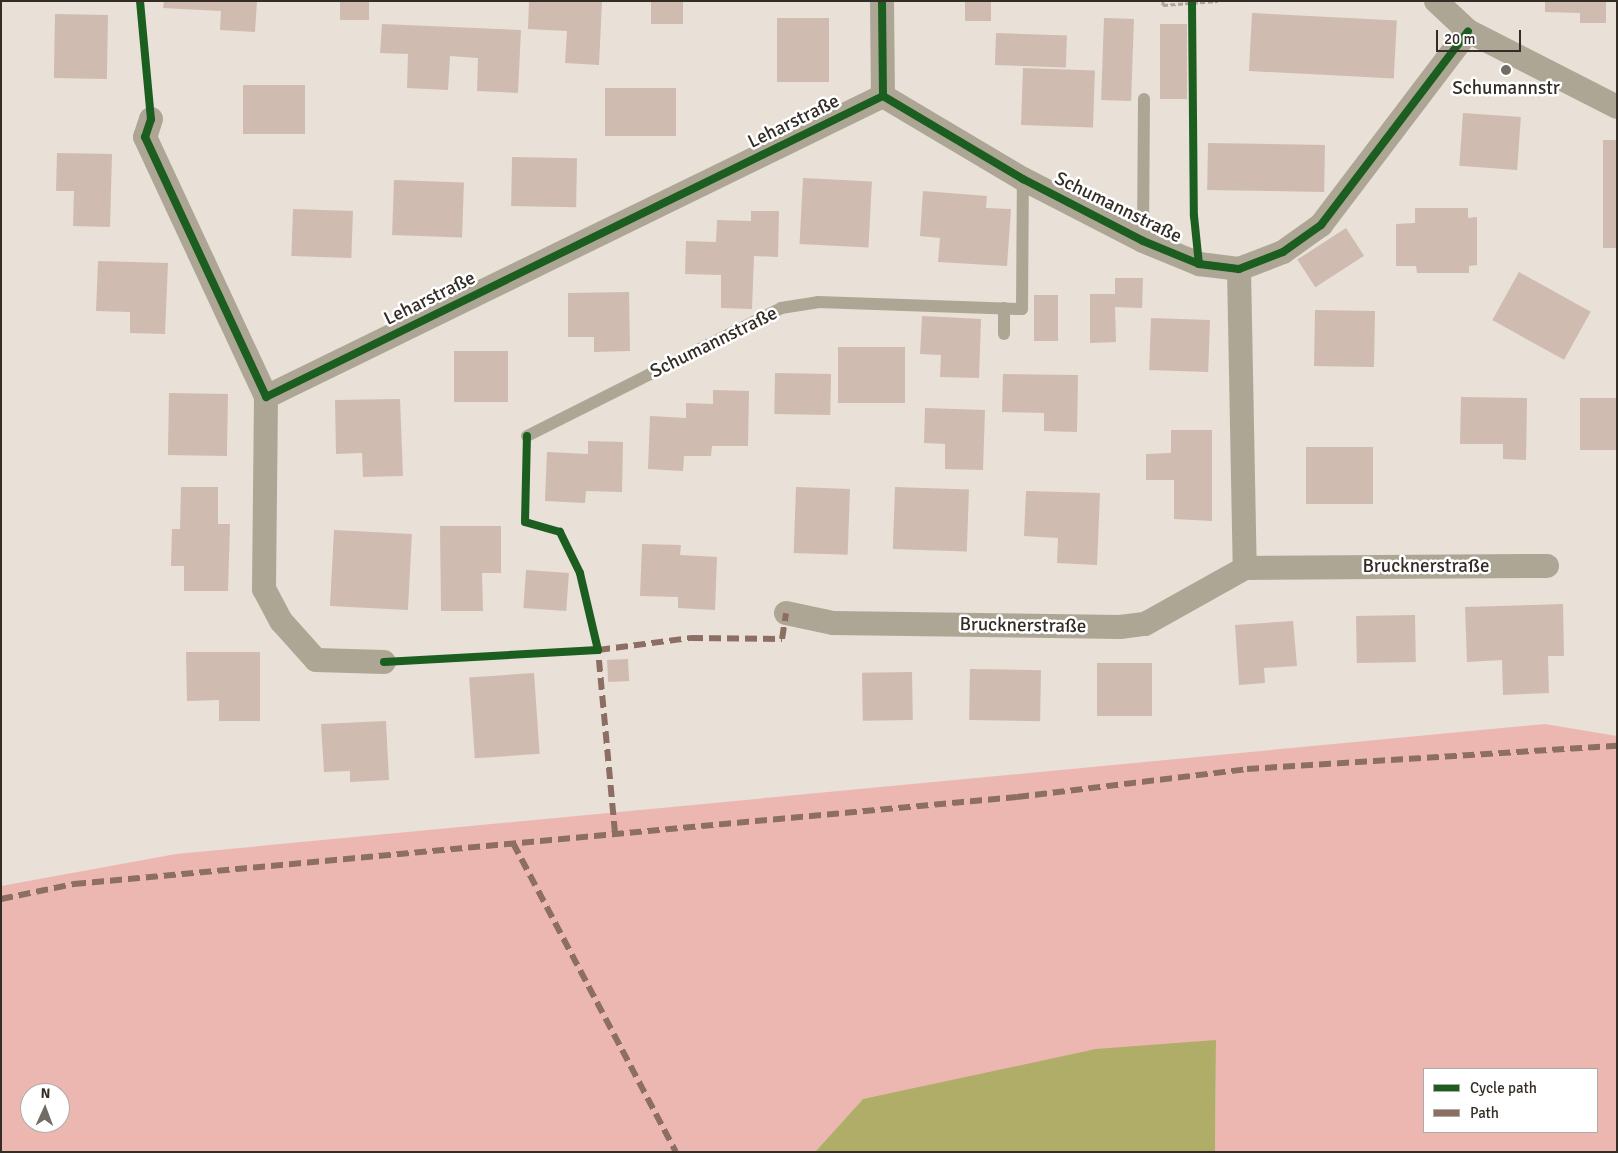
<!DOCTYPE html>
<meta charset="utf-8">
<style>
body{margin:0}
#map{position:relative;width:1618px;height:1153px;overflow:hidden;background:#e9e0d7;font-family:Signika,sans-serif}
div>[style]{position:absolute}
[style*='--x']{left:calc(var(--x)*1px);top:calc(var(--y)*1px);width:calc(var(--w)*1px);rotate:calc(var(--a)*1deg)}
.green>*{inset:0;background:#ecb7b1}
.water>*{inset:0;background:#b0ad69}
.building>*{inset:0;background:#cfbbb0;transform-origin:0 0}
.path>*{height:3px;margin-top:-1.5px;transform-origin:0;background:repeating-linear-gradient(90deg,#aea69a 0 5px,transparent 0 7.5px)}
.service>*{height:12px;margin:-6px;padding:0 6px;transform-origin:6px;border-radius:6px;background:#aea695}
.minor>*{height:24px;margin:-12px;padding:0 12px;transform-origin:12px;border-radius:12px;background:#aea695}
.quiet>*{height:6px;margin-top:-3px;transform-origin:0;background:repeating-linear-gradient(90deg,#8d6e63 0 12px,transparent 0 18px)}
.cycleway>*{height:8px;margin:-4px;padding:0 4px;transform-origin:4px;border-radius:4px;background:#1b5e20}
.dots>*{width:14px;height:14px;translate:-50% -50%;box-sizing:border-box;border:2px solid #fff;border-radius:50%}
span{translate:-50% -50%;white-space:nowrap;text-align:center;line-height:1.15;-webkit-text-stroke:5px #fff;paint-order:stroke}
.poi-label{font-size:19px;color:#332d26}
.street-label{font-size:19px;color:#332d26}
.frame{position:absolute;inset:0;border:2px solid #332d26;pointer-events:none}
.legend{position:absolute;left:1423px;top:1068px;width:175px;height:65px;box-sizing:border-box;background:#fff;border:1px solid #adaba8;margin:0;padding:6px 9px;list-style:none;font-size:15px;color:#332d26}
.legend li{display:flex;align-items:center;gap:10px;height:25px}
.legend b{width:25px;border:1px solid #adaba8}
.north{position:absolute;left:20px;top:1083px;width:50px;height:50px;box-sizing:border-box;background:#fff;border:1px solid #adaba8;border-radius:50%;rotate:2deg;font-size:14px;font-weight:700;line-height:20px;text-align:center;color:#332d26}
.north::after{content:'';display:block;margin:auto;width:18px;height:22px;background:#736c64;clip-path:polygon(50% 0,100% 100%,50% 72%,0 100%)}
.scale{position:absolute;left:1436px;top:30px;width:85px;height:22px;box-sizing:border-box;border:2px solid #332d26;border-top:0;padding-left:6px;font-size:15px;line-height:18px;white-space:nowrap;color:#332d26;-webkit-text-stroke:4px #fff;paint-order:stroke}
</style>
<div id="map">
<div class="green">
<i style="clip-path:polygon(evenodd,1545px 724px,1617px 736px,1617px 1152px,1215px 1152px,1216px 1040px,863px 1099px,815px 1152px,1px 1152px,1px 886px,176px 854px,1545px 724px,1424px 1069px,1597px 1069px,1597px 1132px,1424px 1132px,1424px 1069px,1545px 724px,30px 1093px,60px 1093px,60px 1123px,30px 1123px,30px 1093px)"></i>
</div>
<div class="water">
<i style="clip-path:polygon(1216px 1040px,1215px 1152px,815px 1152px,863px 1099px,1096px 1049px)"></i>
</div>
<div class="building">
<i style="clip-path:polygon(164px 1px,257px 1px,255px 32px,220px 30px,221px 11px,163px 8px)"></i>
<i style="left:340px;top:1px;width:29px;height:19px"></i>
<i style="clip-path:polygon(529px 1px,602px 1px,599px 65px,565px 63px,567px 31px,528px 29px)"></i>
<i style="left:651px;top:1px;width:32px;height:23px"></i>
<i style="left:965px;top:1px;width:26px;height:20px"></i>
<i style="clip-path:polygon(1545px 1px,1606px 1px,1606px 23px,1580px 23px,1580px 13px,1545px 12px)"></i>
<i style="left:1252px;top:13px;width:145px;height:58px;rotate:3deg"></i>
<i style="left:55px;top:14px;width:53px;height:64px;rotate:1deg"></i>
<i style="left:777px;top:18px;width:52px;height:64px"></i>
<i style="left:1104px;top:18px;width:30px;height:82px;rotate:2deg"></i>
<i style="clip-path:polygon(382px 24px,521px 30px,518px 93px,477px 91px,478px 58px,450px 56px,448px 90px,407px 88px,408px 54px,380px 53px)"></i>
<i style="left:1160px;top:24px;width:27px;height:75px"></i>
<i style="left:996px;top:33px;width:71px;height:32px;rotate:2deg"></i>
<i style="left:1023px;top:68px;width:72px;height:57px;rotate:2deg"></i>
<i style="left:243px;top:85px;width:62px;height:49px"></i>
<i style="left:605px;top:88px;width:71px;height:48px"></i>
<i style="left:1463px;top:113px;width:58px;height:53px;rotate:4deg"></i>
<i style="left:1603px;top:140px;width:14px;height:108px"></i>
<i style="left:1208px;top:143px;width:117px;height:47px;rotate:1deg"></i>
<i style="clip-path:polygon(57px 153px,112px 154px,110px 227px,73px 226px,74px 191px,56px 191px)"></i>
<i style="left:512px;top:157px;width:65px;height:49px;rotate:1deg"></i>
<i style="left:803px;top:178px;width:69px;height:66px;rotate:3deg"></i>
<i style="left:394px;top:180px;width:70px;height:55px;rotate:2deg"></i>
<i style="clip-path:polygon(923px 191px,987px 196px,986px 208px,1011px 209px,1007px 266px,938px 262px,940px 238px,920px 236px)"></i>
<i style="clip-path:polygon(1415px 208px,1468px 208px,1468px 218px,1477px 217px,1477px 265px,1469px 266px,1469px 273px,1417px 273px,1416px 266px,1396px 266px,1396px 224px,1415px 223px)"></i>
<i style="left:293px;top:209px;width:60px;height:47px;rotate:2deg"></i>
<i style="clip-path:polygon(751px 211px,779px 211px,778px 257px,754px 256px,752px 309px,721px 308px,721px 275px,685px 274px,686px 241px,716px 242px,717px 220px,751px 221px)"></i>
<i style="left:1346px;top:228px;width:33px;height:58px;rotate:57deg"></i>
<i style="clip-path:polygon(98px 261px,168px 263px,165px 334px,130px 333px,130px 312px,96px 311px)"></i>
<i style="left:1519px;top:272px;width:82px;height:55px;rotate:29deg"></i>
<i style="clip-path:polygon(1115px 278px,1143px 278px,1142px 308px,1115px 307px,1116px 342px,1090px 343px,1090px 294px,1115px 294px)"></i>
<i style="clip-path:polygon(629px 292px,630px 351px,594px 352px,594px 337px,568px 337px,568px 293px)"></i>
<i style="left:1034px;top:295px;width:24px;height:46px"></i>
<i style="left:1315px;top:310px;width:60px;height:56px;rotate:1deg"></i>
<i style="clip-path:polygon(922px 316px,981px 319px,979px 378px,940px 377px,941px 355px,920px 354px)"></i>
<i style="left:1151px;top:318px;width:59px;height:52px;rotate:2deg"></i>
<i style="left:838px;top:347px;width:67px;height:56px"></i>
<i style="left:454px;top:351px;width:54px;height:51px"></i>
<i style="left:775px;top:373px;width:56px;height:41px;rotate:1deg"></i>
<i style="clip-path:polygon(1003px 374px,1078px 375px,1077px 432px,1044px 431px,1044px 413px,1002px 412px)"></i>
<i style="clip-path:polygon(713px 390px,749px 391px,748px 446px,712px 446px,711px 456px,684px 456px,683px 471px,648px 469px,650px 416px,686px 418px,686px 403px,713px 404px)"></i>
<i style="left:169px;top:393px;width:59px;height:62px;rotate:1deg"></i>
<i style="clip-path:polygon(1461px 397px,1527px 398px,1526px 460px,1503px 459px,1503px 444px,1460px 444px)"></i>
<i style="left:1580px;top:398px;width:37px;height:52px"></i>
<i style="clip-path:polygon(400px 399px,403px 476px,363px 477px,362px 453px,336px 454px,335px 400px)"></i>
<i style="clip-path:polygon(925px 408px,985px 410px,983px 470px,945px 469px,945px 444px,924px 443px)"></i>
<i style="clip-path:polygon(1171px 430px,1212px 430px,1212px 521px,1174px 519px,1174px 480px,1146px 480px,1146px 454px,1171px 453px)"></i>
<i style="clip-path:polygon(588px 441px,623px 442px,622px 492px,586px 491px,585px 503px,545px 501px,547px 452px,588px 454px)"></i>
<i style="left:1373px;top:447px;width:57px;height:67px;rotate:90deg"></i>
<i style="clip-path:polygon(181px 487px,218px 487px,218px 524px,230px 524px,228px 591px,184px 591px,184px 566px,171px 566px,172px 529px,180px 529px)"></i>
<i style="left:796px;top:487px;width:54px;height:66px;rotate:2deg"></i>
<i style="left:895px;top:487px;width:74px;height:62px;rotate:2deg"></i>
<i style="clip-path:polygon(1026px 491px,1100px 493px,1097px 565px,1057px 563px,1058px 538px,1024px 536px)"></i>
<i style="clip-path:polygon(440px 526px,501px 526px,501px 573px,482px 573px,483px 611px,441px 611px)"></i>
<i style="left:334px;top:530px;width:78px;height:76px;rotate:3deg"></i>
<i style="clip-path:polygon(642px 544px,681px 545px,680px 555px,717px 557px,715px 610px,678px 608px,678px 597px,640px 596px)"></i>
<i style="left:526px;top:570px;width:43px;height:38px;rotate:4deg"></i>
<i style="clip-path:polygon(1563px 604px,1564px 656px,1548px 656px,1549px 693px,1503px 695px,1502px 660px,1467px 662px,1465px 607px)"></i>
<i style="left:1415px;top:615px;width:47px;height:59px;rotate:89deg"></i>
<i style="clip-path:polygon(1293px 621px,1297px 666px,1264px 668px,1265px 683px,1239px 685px,1235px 625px)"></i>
<i style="clip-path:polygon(186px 652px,260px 652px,260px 721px,219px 721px,219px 700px,187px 701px)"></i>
<i style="left:628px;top:659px;width:22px;height:21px;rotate:87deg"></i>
<i style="left:1152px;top:663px;width:53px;height:55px;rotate:90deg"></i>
<i style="left:970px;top:669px;width:71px;height:51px;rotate:1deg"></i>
<i style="left:912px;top:672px;width:48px;height:50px;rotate:89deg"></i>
<i style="left:534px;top:673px;width:81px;height:65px;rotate:86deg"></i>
<i style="clip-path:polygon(386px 721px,389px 780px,350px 782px,350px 771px,324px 772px,321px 724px)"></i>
</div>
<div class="path">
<i style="--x:1163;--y:1;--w:4;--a:90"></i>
<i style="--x:1163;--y:5;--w:55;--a:-4.2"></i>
<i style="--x:1192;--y:3;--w:232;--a:89"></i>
</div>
<div class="service">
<i style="--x:1143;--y:241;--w:142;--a:-89.6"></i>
<i style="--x:1004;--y:334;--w:26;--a:-90"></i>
<i style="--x:527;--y:436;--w:284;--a:-26.7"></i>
<i style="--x:781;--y:308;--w:37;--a:-9"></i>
<i style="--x:818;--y:302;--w:204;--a:2"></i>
<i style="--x:1022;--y:309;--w:130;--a:-89.6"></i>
</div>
<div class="minor">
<i style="--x:882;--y:1;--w:95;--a:89.4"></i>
<i style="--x:883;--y:96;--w:163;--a:30.7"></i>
<i style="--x:1023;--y:179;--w:135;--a:27.3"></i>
<i style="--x:1143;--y:241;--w:61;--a:22.3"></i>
<i style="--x:1199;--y:264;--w:40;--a:7.1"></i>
<i style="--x:1239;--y:269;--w:47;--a:-21.1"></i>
<i style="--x:1283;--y:252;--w:47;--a:-35.4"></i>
<i style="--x:1321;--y:225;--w:243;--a:-52.8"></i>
<i style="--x:1436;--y:1;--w:44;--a:43.2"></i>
<i style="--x:1468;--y:31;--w:167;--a:27"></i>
<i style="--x:151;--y:119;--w:19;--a:108"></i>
<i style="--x:145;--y:137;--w:287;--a:65"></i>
<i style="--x:266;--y:397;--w:687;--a:-26.01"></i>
<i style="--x:1239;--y:269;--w:299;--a:88.9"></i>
<i style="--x:1245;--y:568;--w:302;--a:-0.4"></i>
<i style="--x:266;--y:397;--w:192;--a:90.6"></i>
<i style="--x:264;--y:589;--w:36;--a:62"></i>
<i style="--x:281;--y:621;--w:52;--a:48.1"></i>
<i style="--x:316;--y:660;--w:68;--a:1.7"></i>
<i style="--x:786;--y:613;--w:48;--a:12"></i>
<i style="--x:833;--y:623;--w:287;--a:0.8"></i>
<i style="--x:1120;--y:627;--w:25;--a:-7"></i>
<i style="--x:1145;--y:624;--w:115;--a:-29.2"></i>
</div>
<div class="quiet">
<i style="--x:615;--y:833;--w:184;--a:-95.3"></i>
<i style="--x:598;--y:650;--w:94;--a:-7.4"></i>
<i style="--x:691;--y:638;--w:91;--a:0.6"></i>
<i style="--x:782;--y:639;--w:26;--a:-81"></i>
<i style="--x:513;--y:843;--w:349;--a:62.2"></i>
<i style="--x:1;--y:899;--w:75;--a:-11.6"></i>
<i style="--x:74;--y:884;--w:947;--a:-5.27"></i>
<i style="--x:1017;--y:797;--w:232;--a:-6.9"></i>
<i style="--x:1247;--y:769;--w:371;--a:-3.6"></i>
</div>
<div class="cycleway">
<i style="--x:140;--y:1;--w:119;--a:84.7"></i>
<i style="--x:151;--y:119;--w:19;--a:108"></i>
<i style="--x:145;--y:137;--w:287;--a:65"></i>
<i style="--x:266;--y:397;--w:687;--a:-26.01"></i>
<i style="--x:882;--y:1;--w:95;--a:89.4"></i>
<i style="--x:883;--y:96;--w:163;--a:30.7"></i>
<i style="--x:1023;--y:179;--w:135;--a:27.3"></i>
<i style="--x:1143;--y:241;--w:61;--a:22.3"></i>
<i style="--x:1199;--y:264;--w:40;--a:7.1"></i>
<i style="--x:1239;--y:269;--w:47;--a:-21.1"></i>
<i style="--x:1283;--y:252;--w:47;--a:-35.4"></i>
<i style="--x:1321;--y:225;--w:243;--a:-52.8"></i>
<i style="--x:1192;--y:3;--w:213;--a:89.5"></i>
<i style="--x:1194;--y:216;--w:48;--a:84.1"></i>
<i style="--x:384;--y:662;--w:214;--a:-3.2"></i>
<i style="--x:598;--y:650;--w:79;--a:-103.2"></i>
<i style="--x:580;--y:573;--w:46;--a:-116"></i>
<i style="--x:560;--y:532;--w:36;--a:-164"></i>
<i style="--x:525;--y:522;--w:86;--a:-88.7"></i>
</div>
<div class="dots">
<i style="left:1506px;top:70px;background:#736c64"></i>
</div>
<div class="poi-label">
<span style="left:1506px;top:89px">Schumannstr</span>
</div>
<div class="street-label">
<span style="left:794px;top:122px;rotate:-26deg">Leharstraße</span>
<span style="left:1118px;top:208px;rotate:26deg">Schumannstraße</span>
<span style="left:430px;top:299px;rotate:-26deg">Leharstraße</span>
<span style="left:714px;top:343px;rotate:-26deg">Schumannstraße</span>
<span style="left:1426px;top:567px">Brucknerstraße</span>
<span style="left:1023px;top:626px;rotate:1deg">Brucknerstraße</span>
</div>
<div class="frame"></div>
<ul class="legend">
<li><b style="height:6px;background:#1b5e20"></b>Cycle path</li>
<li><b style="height:6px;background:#8d6e63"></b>Path</li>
</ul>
<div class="north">N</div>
<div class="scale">20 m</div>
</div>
